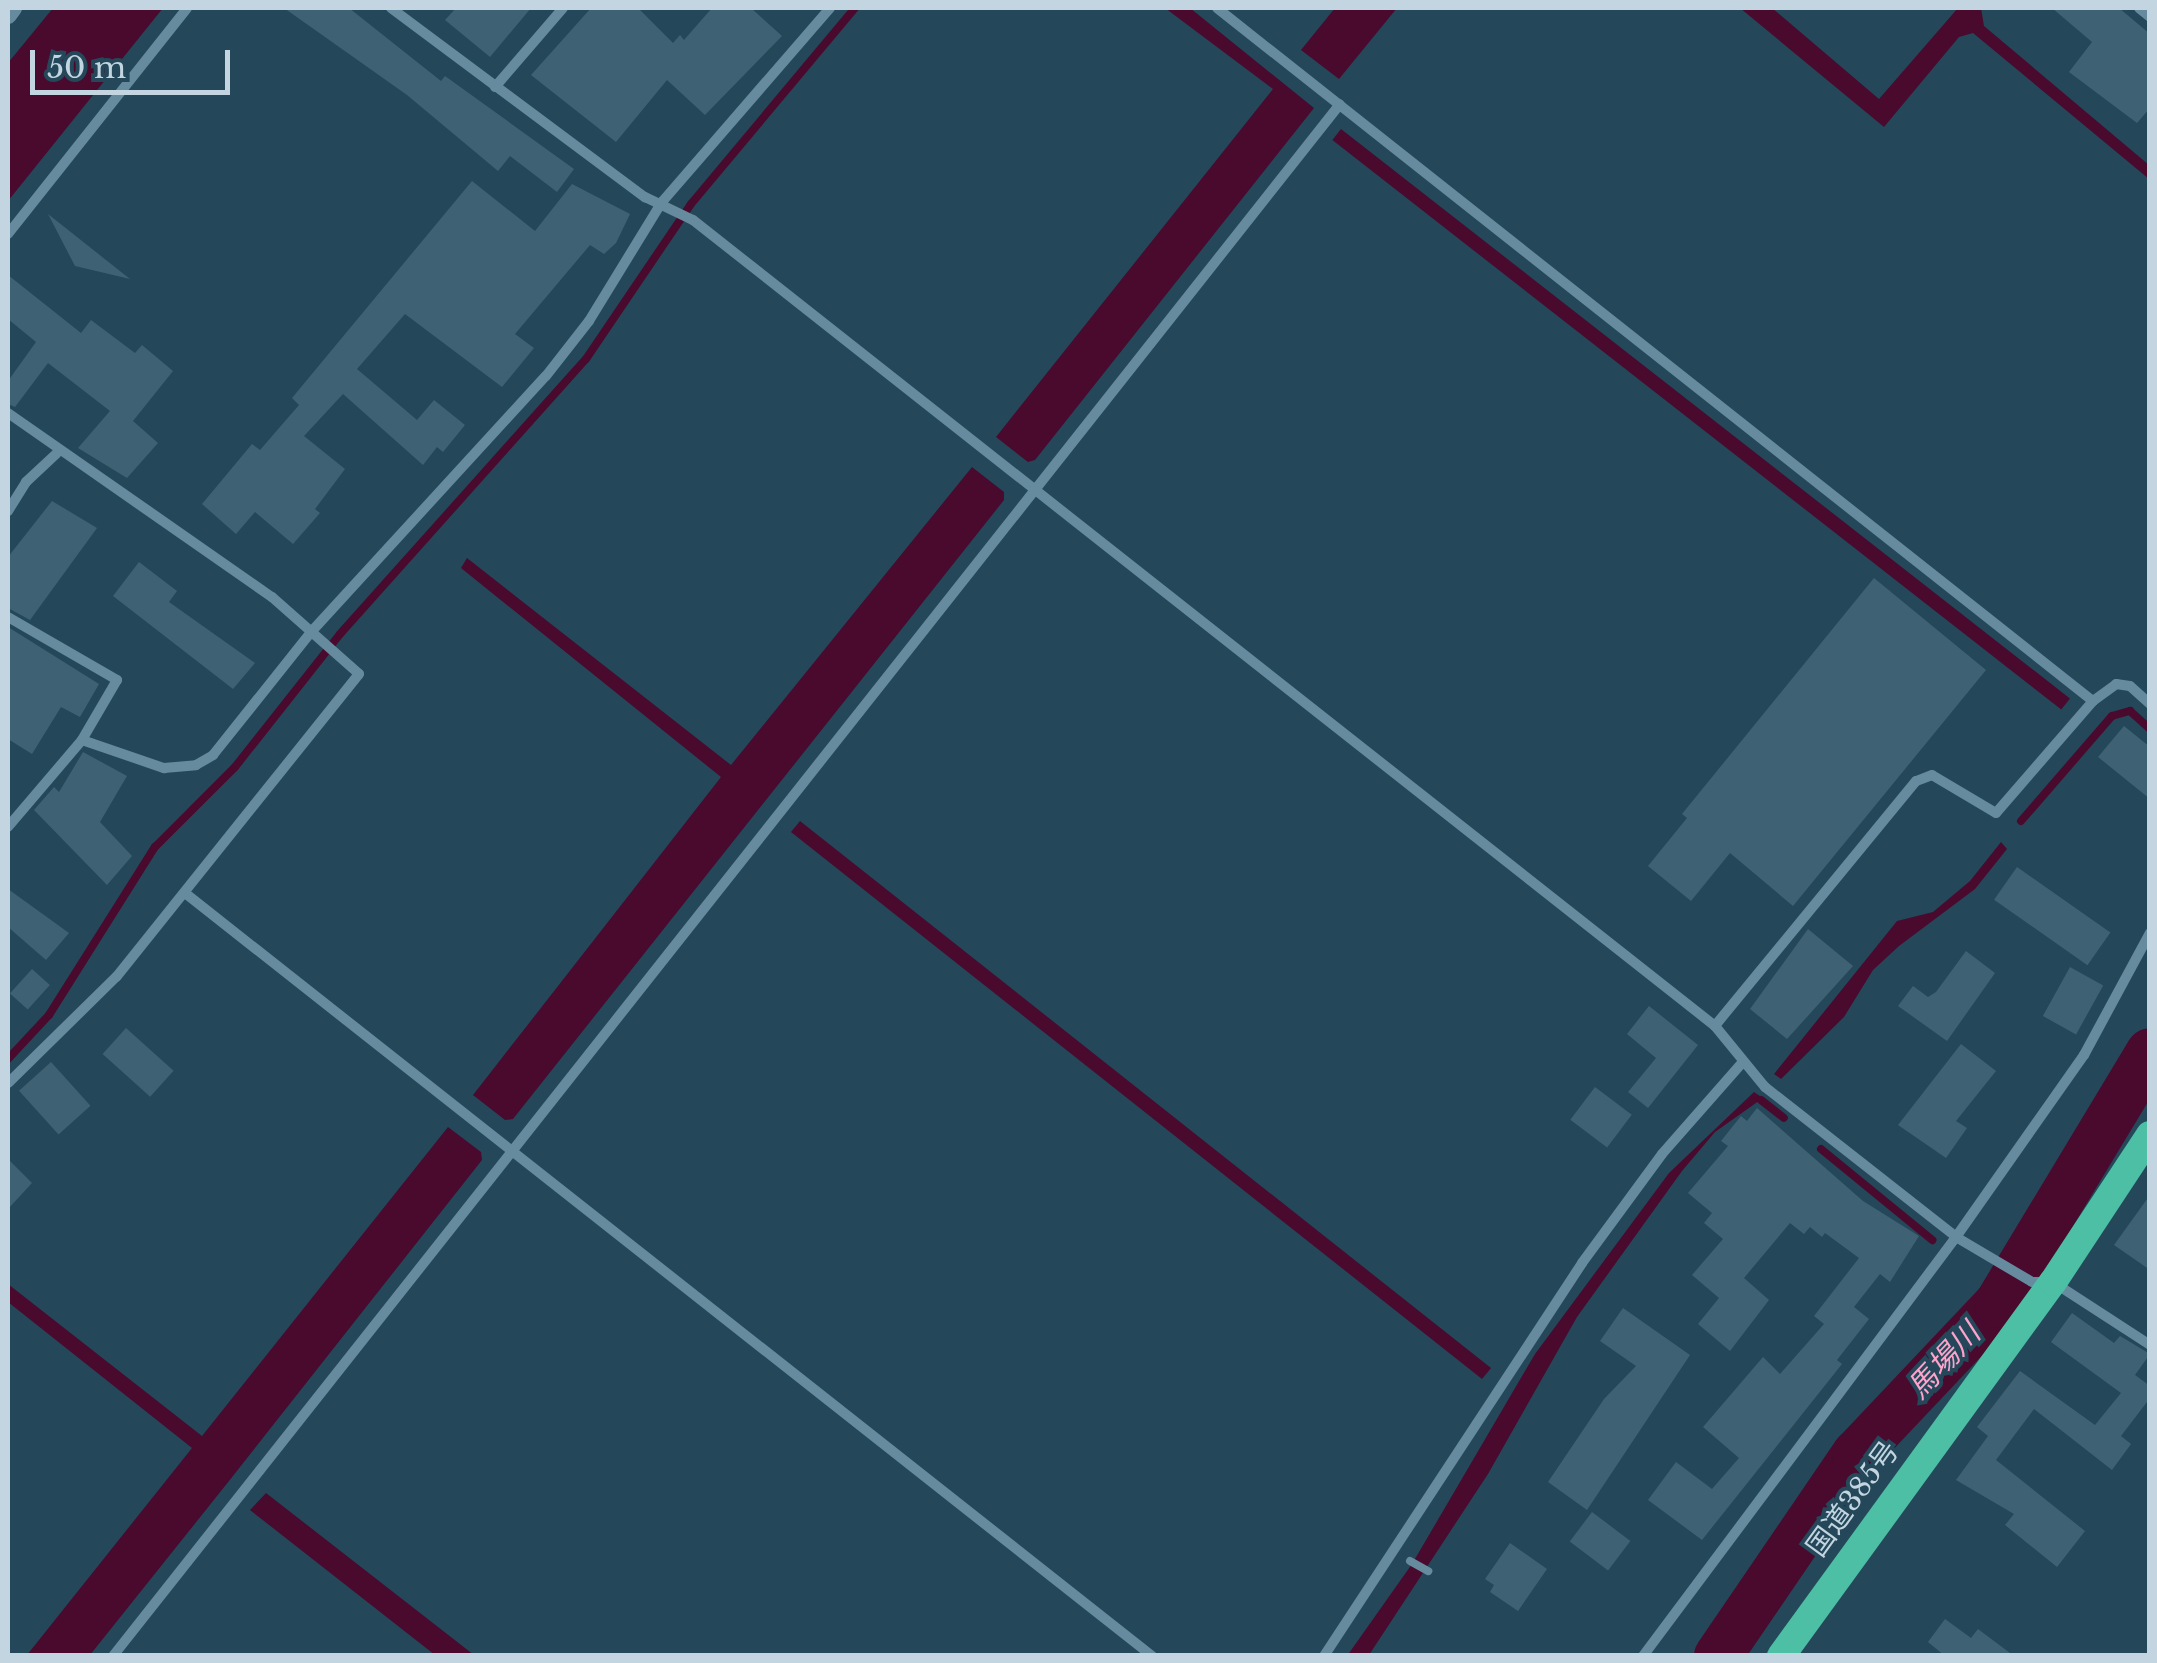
<!DOCTYPE html>
<meta charset="utf-8">
<style>
body{margin:0}
#map{position:relative;width:2157px;height:1663px;overflow:hidden;background:#244859;font-family:"Libre Baskerville","Noto Sans JP",serif}
div>[style]{position:absolute}
[style*='--x']{left:calc(var(--x)*1px);top:calc(var(--y)*1px);width:calc(var(--w)*1px);rotate:calc(var(--a)*1deg)}
.water>*{inset:0;background:#490a2e;transform-origin:0 0}
.stream>*{height:8px;margin:-4px;padding:0 4px;transform-origin:4px;border-radius:4px;background:#490a2e}
.river>*{height:48px;margin:-24px;padding:0 24px;transform-origin:24px;border-radius:24px;background:#490a2e}
.building>*{inset:0;background:#3e6274;transform-origin:0 0}
.service>*{height:8px;margin:-4px;padding:0 4px;transform-origin:4px;border-radius:4px;background:#668b9e}
.minor>*{height:10px;margin:-5px;padding:0 5px;transform-origin:5px;border-radius:5px;background:#668b9e}
.tertiary>*{height:18px;margin:-9px;padding:0 9px;transform-origin:9px;border-radius:9px;background:#668b9e}
.trunk>*{height:28px;margin:-14px;padding:0 14px;transform-origin:14px;border-radius:14px;background:#4cbfa5}
span{translate:-50% -50%;white-space:nowrap;text-align:center;line-height:1.15;-webkit-text-stroke:8px #244859;paint-order:stroke}
.street-label{font-size:28px;color:#c2d5e0}
.water-label{font-size:30px;color:#fda3cc;font-style:italic}
.frame{position:absolute;inset:0;border:10px solid #c2d5e0;pointer-events:none}
.scale{position:absolute;left:30px;top:50px;width:200px;height:45px;box-sizing:border-box;border:5px solid #c2d5e0;border-top:0;padding-left:12px;font-size:30px;line-height:35px;white-space:nowrap;color:#c2d5e0;-webkit-text-stroke:8px #244859;paint-order:stroke}
</style>
<div id="map">
<div class="water">
<i style="clip-path:polygon(53px 8px,163px 8px,8px 201px,8px 63px)"></i>
<i style="clip-path:polygon(1165px 8px,1190px 8px,1314px 108px,1035px 460px,1028px 462px,996px 437px,1273px 89px)"></i>
<i style="clip-path:polygon(1335px 8px,1397px 8px,1339px 79px,1301px 50px)"></i>
<i style="clip-path:polygon(1740px 8px,1772px 8px,1879px 99px,1958px 8px,1981px 8px,1984px 26px,2149px 165px,2149px 179px,1973px 33px,1959px 37px,1884px 127px)"></i>
<i style="left:1341px;top:129px;width:925px;height:14px;rotate:38deg"></i>
<i style="clip-path:polygon(972px 467px,1004px 492px,1004px 500px,513px 1119px,505px 1120px,473px 1095px,721px 777px,461px 568px,467px 558px,731px 765px)"></i>
<i style="clip-path:polygon(800px 821px,1491px 1368px,1487px 1373px,1482px 1379px,791px 832px)"></i>
<i style="clip-path:polygon(2001px 842px,2007px 849px,1975px 889px,1899px 946px,1873px 970px,1844px 1017px,1781px 1079px,1774px 1074px,1897px 921px,1933px 912px,1970px 881px)"></i>
<i style="clip-path:polygon(1754px 1092px,1763px 1098px,1715px 1132px,1682px 1171px,1577px 1317px,1488px 1474px,1369px 1655px,1347px 1656px,1412px 1564px,1535px 1354px,1669px 1173px)"></i>
<i style="clip-path:polygon(448px 1127px,481px 1152px,482px 1160px,229px 1481px,90px 1655px,27px 1655px,192px 1448px,8px 1302px,8px 1284px,202px 1436px)"></i>
<i style="clip-path:polygon(266px 1493px,474px 1655px,435px 1655px,250px 1510px)"></i>
</div>
<div class="stream">
<i style="--x:2021;--y:821;--w:139;--a:-49.1"></i>
<i style="--x:2112;--y:716;--w:19;--a:-16"></i>
<i style="--x:2130;--y:711;--w:27;--a:42"></i>
<i style="--x:8;--y:1059;--w:60;--a:-47"></i>
<i style="--x:49;--y:1015;--w:199;--a:-57.8"></i>
<i style="--x:155;--y:847;--w:113;--a:-45"></i>
<i style="--x:235;--y:767;--w:169;--a:-51.7"></i>
<i style="--x:340;--y:634;--w:369;--a:-48.2"></i>
<i style="--x:586;--y:359;--w:187;--a:-55.9"></i>
<i style="--x:691;--y:204;--w:256;--a:-50.1"></i>
<i style="--x:1761;--y:1100;--w:29;--a:38"></i>
<i style="--x:1821;--y:1149;--w:144;--a:39.3"></i>
</div>
<div class="river">
<i style="--x:1718;--y:1656;--w:245;--a:-55.7"></i>
<i style="--x:1856;--y:1454;--w:207;--a:-46.6"></i>
<i style="--x:1998;--y:1304;--w:294;--a:-58.9"></i>
</div>
<div class="building">
<i style="clip-path:polygon(284px 8px,349px 8px,441px 81px,445px 76px,574px 169px,557px 192px,510px 156px,498px 171px,407px 95px)"></i>
<i style="clip-path:polygon(456px 8px,531px 8px,490px 57px,445px 20px)"></i>
<i style="clip-path:polygon(591px 8px,638px 8px,673px 43px,680px 35px,684px 40px,712px 8px,751px 8px,782px 36px,705px 115px,667px 80px,616px 142px,531px 75px)"></i>
<i style="clip-path:polygon(2052px 8px,2119px 8px,2150px 34px,2150px 108px,2137px 123px,2069px 72px,2092px 42px)"></i>
<i style="clip-path:polygon(472px 181px,535px 231px,572px 184px,630px 214px,616px 243px,604px 254px,590px 245px,515px 334px,534px 348px,502px 387px,405px 314px,357px 369px,417px 420px,434px 400px,465px 425px,443px 452px,437px 447px,423px 465px,343px 394px,304px 436px,345px 469px,315px 509px,320px 513px,293px 544px,255px 512px,236px 534px,202px 504px,252px 444px,260px 450px,299px 405px,292px 398px)"></i>
<i style="clip-path:polygon(48px 214px,130px 279px,75px 266px)"></i>
<i style="clip-path:polygon(8px 275px,81px 333px,91px 320px,135px 353px,142px 345px,173px 371px,133px 421px,158px 443px,127px 478px,78px 448px,110px 411px,48px 363px,15px 407px,8px 404px,8px 381px,36px 342px,8px 319px)"></i>
<i style="clip-path:polygon(52px 501px,97px 528px,30px 620px,8px 608px,8px 557px)"></i>
<i style="clip-path:polygon(139px 562px,177px 591px,169px 602px,255px 663px,233px 689px,113px 596px)"></i>
<i style="clip-path:polygon(1874px 578px,1986px 670px,1793px 906px,1730px 853px,1691px 901px,1648px 866px,1687px 818px,1682px 814px)"></i>
<i style="clip-path:polygon(8px 627px,99px 684px,80px 717px,61px 707px,32px 754px,8px 739px)"></i>
<i style="clip-path:polygon(2124px 726px,2150px 747px,2150px 799px,2098px 757px)"></i>
<i style="clip-path:polygon(83px 752px,127px 776px,100px 822px,132px 856px,107px 885px,34px 810px,54px 787px,59px 792px)"></i>
<i style="left:2017px;top:867px;width:114px;height:40px;rotate:35deg"></i>
<i style="clip-path:polygon(8px 889px,69px 933px,46px 960px,8px 927px)"></i>
<i style="clip-path:polygon(1808px 929px,1853px 966px,1787px 1039px,1750px 1009px)"></i>
<i style="clip-path:polygon(1966px 951px,1995px 973px,1947px 1041px,1898px 1006px,1913px 986px,1928px 997px,1936px 992px)"></i>
<i style="left:2070px;top:967px;width:38px;height:56px;rotate:29deg"></i>
<i style="left:32px;top:969px;width:24px;height:33px;rotate:42deg"></i>
<i style="clip-path:polygon(1649px 1006px,1698px 1045px,1648px 1108px,1628px 1092px,1656px 1058px,1627px 1034px)"></i>
<i style="left:126px;top:1028px;width:64px;height:35px;rotate:42deg"></i>
<i style="clip-path:polygon(1961px 1044px,1996px 1071px,1956px 1121px,1967px 1128px,1946px 1158px,1898px 1125px)"></i>
<i style="left:51px;top:1062px;width:59px;height:43px;rotate:48deg"></i>
<i style="left:1595px;top:1087px;width:46px;height:41px;rotate:37deg"></i>
<i style="clip-path:polygon(1757px 1108px,1863px 1201px,1919px 1236px,1890px 1282px,1880px 1274px,1854px 1307px,1869px 1319px,1837px 1360px,1842px 1364px,1702px 1540px,1648px 1500px,1676px 1462px,1712px 1489px,1739px 1458px,1703px 1427px,1763px 1357px,1780px 1374px,1824px 1324px,1814px 1316px,1859px 1258px,1825px 1233px,1822px 1237px,1810px 1227px,1804px 1234px,1790px 1223px,1744px 1278px,1769px 1300px,1730px 1351px,1698px 1324px,1719px 1298px,1692px 1275px,1723px 1239px,1704px 1223px,1712px 1213px,1688px 1193px,1728px 1146px,1721px 1141px,1741px 1116px,1747px 1121px)"></i>
<i style="clip-path:polygon(8px 1159px,32px 1183px,8px 1209px)"></i>
<i style="clip-path:polygon(2150px 1195px,2150px 1270px,2114px 1245px)"></i>
<i style="clip-path:polygon(1623px 1308px,1690px 1355px,1587px 1510px,1548px 1482px,1604px 1399px,1636px 1366px,1600px 1341px)"></i>
<i style="clip-path:polygon(2072px 1313px,2114px 1343px,2120px 1336px,2150px 1354px,2135px 1375px,2150px 1386px,2150px 1398px,2121px 1436px,2131px 1444px,2112px 1470px,2034px 1409px,1996px 1460px,2085px 1531px,2057px 1567px,2005px 1525px,2014px 1514px,1956px 1480px,1988px 1436px,1977px 1427px,2020px 1371px,2095px 1425px,2121px 1393px,2051px 1342px)"></i>
<i style="left:1592px;top:1512px;width:48px;height:37px;rotate:37deg"></i>
<i style="clip-path:polygon(1510px 1543px,1547px 1569px,1518px 1611px,1490px 1592px,1494px 1585px,1485px 1579px)"></i>
<i style="clip-path:polygon(1945px 1619px,1971px 1638px,1978px 1629px,2014px 1656px,1945px 1656px,1928px 1642px)"></i>
</div>
<div class="service">
<i style="--x:1410;--y:1561;--w:21;--a:29"></i>
</div>
<div class="minor">
<i style="--x:391;--y:8;--w:317;--a:36.7"></i>
<i style="--x:645;--y:197;--w:53;--a:25.6"></i>
<i style="--x:693;--y:220;--w:1302;--a:38.26"></i>
<i style="--x:1715;--y:1026;--w:79;--a:50.7"></i>
<i style="--x:1765;--y:1087;--w:243;--a:38.1"></i>
<i style="--x:1956;--y:1237;--w:88;--a:30.6"></i>
<i style="--x:2032;--y:1282;--w:21;--a:0"></i>
<i style="--x:2053;--y:1282;--w:116;--a:33"></i>
<i style="--x:1217;--y:8;--w:1117;--a:38.35"></i>
<i style="--x:2093;--y:701;--w:148;--a:130.9"></i>
<i style="--x:1996;--y:813;--w:74;--a:-149.3"></i>
<i style="--x:1932;--y:775;--w:17;--a:159"></i>
<i style="--x:1916;--y:781;--w:317;--a:129.4"></i>
<i style="--x:2139;--y:8;--w:14;--a:39"></i>
<i style="--x:495;--y:87;--w:104;--a:-49.3"></i>
<i style="--x:8;--y:234;--w:288;--a:-51.6"></i>
<i style="--x:8;--y:413;--w:322;--a:34.9"></i>
<i style="--x:272;--y:597;--w:116;--a:41.5"></i>
<i style="--x:359;--y:674;--w:388;--a:128.7"></i>
<i style="--x:116;--y:977;--w:151;--a:135.5"></i>
<i style="--x:8;--y:511;--w:34;--a:-58"></i>
<i style="--x:26;--y:482;--w:42;--a:-43.1"></i>
<i style="--x:8;--y:617;--w:126;--a:30"></i>
<i style="--x:117;--y:680;--w:69;--a:120.3"></i>
<i style="--x:82;--y:740;--w:114;--a:130.4"></i>
<i style="--x:2093;--y:701;--w:29;--a:-36"></i>
<i style="--x:2116;--y:684;--w:14;--a:8"></i>
<i style="--x:2130;--y:686;--w:27;--a:42"></i>
<i style="--x:82;--y:740;--w:87;--a:18.9"></i>
<i style="--x:164;--y:768;--w:32;--a:-5"></i>
<i style="--x:196;--y:765;--w:20;--a:-30"></i>
<i style="--x:213;--y:755;--w:159;--a:-51.4"></i>
<i style="--x:312;--y:631;--w:346;--a:-47.5"></i>
<i style="--x:546;--y:376;--w:70;--a:-52"></i>
<i style="--x:589;--y:321;--w:140;--a:-58.5"></i>
<i style="--x:662;--y:202;--w:257;--a:-49.1"></i>
<i style="--x:185;--y:893;--w:1232;--a:38.27"></i>
<i style="--x:113;--y:1656;--w:1978;--a:-51.67"></i>
<i style="--x:1324;--y:1656;--w:470;--a:-56.7"></i>
<i style="--x:1582;--y:1263;--w:135;--a:-53.7"></i>
<i style="--x:1662;--y:1154;--w:120;--a:-48.7"></i>
<i style="--x:1643;--y:1656;--w:523;--a:-53.24"></i>
<i style="--x:1956;--y:1237;--w:223;--a:-54.9"></i>
<i style="--x:2084;--y:1055;--w:139;--a:-61.6"></i>
</div>
<div class="tertiary">
<i style="--x:8;--y:15;--w:9;--a:-54"></i>
</div>
<div class="trunk">
<i style="--x:1781;--y:1656;--w:462;--a:-54"></i>
<i style="--x:2053;--y:1282;--w:176;--a:-56.6"></i>
</div>
<div class="street-label">
<span style="left:1853px;top:1499px;rotate:-54deg">国道385号</span>
</div>
<div class="water-label">
<span style="left:1944px;top:1361px;rotate:-47deg">馬場川</span>
</div>
<div class="frame"></div>
<div class="scale">50 m</div>
</div>
